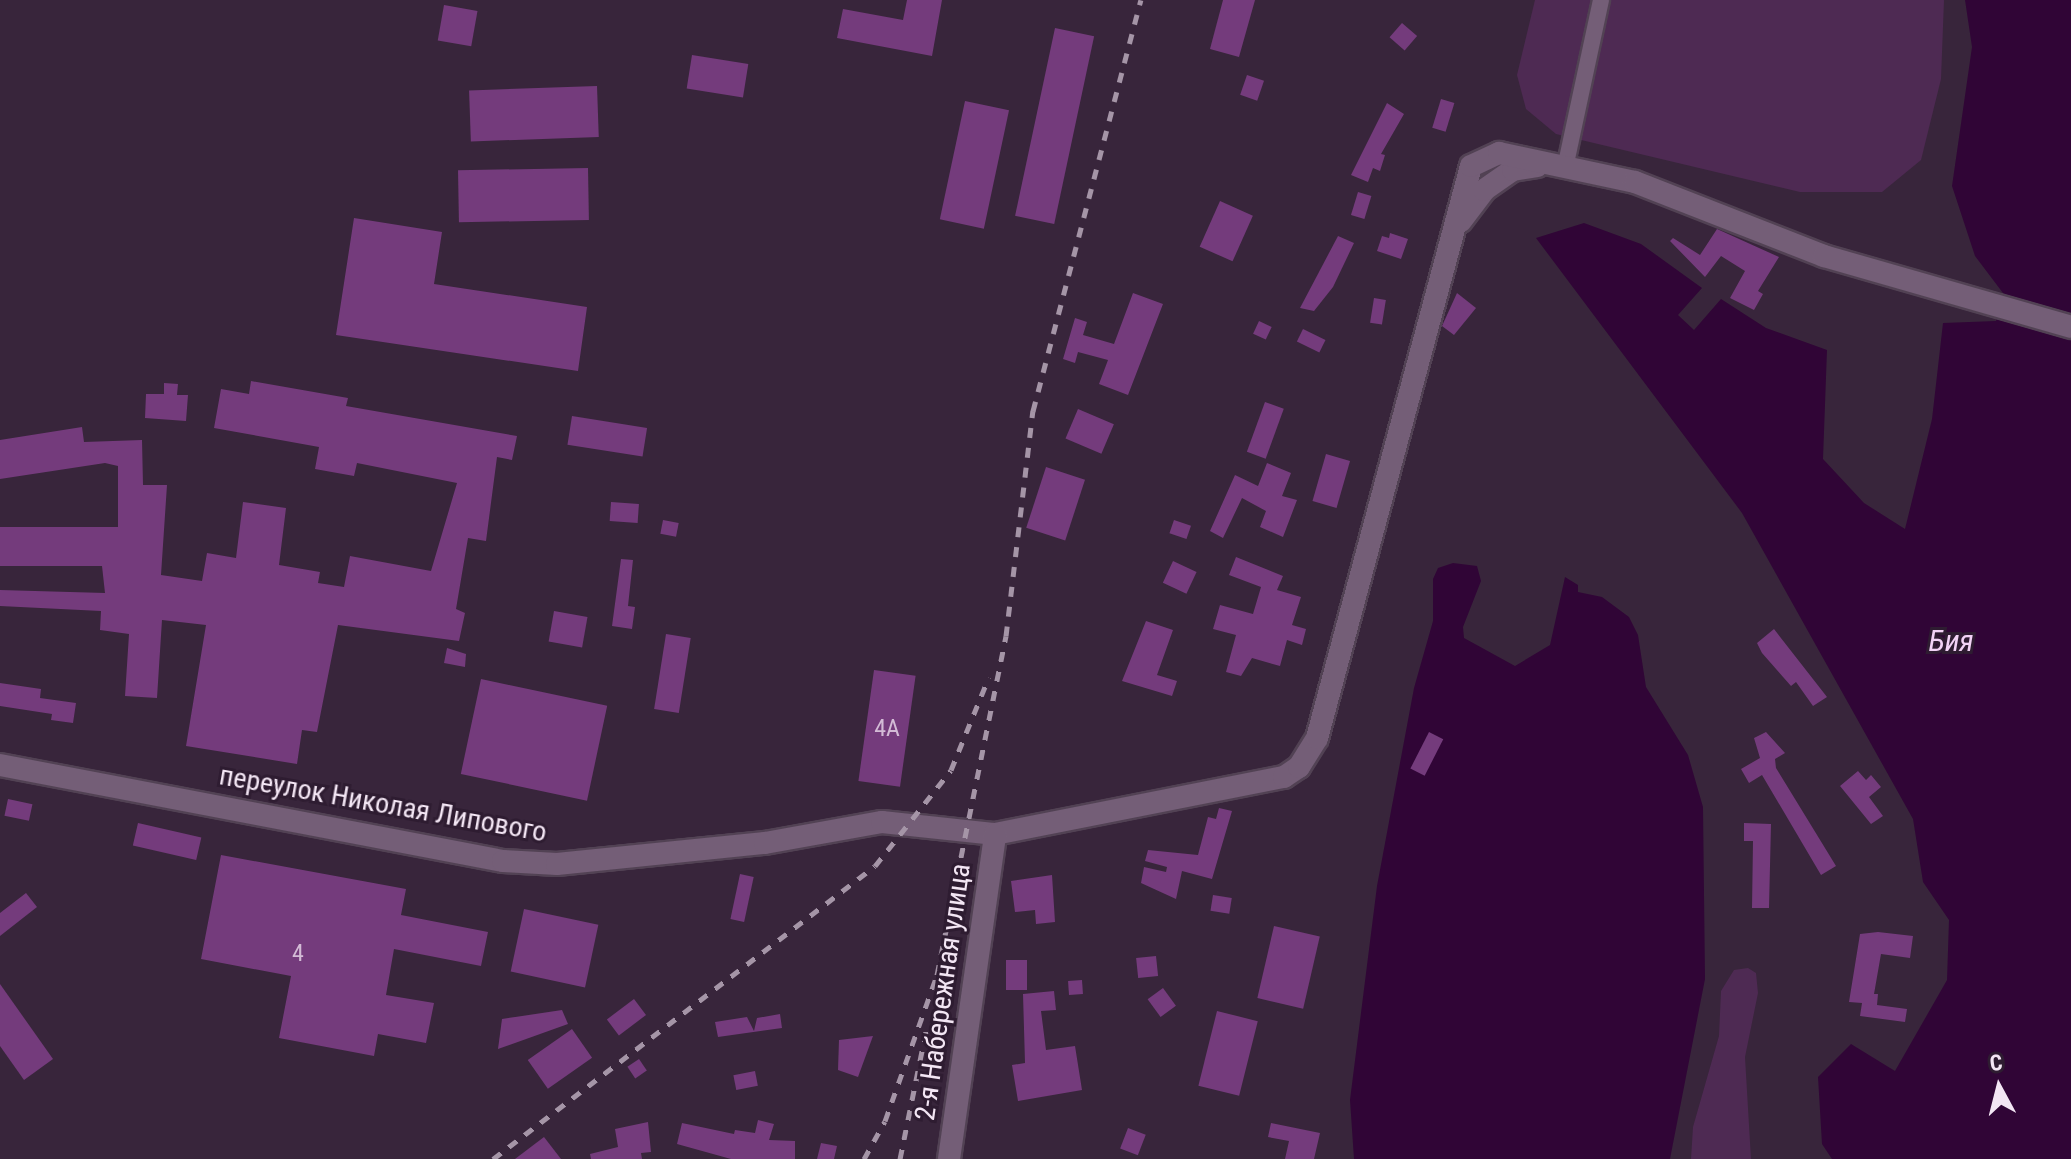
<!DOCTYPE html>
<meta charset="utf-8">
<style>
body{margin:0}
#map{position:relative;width:2071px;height:1159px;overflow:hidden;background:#38253b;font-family:"Roboto Condensed",sans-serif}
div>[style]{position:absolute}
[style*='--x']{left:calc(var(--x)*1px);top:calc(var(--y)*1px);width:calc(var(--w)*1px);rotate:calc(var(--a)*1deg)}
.green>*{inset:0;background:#4e2a53}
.water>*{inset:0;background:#300536}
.building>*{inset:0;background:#743b7c;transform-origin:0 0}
.roads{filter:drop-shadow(2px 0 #524254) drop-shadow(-2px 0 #524254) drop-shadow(0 2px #524254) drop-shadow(0 -2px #524254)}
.street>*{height:16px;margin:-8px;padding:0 8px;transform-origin:8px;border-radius:8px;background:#745e77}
.secondary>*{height:22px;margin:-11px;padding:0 11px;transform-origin:11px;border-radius:11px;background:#745e77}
.rail>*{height:5px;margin-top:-2.5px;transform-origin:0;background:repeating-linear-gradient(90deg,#a595a7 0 10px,transparent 0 20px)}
span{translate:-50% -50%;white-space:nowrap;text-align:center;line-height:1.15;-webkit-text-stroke:6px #2e1c31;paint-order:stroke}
.number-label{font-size:24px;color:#d3bbd6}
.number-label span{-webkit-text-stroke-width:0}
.street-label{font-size:28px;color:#f3e6f4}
.water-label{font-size:30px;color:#f2d2f6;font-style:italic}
.north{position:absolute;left:1959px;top:1047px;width:80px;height:80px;-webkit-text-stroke:6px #2e1c31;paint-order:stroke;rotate:353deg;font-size:22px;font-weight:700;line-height:32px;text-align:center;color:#f3e6f4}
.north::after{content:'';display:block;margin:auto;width:28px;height:36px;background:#f3e6f4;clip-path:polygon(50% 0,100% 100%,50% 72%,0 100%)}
</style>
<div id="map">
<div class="green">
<i style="clip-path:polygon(1535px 0,1944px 0,1941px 79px,1921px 160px,1882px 192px,1800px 192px,1556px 134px,1526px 109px,1517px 75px)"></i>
<i style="clip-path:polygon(1748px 968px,1756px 973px,1758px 993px,1745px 1057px,1751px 1159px,1691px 1159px,1693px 1127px,1719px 1036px,1721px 991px,1734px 970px)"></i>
</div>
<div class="water">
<i style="clip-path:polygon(1965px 0,2071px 0,2071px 1159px,1832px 1159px,1822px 1144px,1818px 1077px,1851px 1044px,1895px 1071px,1947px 980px,1949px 920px,1923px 882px,1913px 819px,1742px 513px,1536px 238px,1584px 223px,1641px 244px,1702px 288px,1678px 315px,1694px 330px,1721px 299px,1766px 328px,1827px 350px,1823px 459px,1864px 503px,1905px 529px,1932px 419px,1943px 323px,1996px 321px,2006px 297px,1975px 256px,1952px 186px,1972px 47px)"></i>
<i style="clip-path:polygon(1453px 563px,1477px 566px,1481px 581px,1463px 627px,1464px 638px,1515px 666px,1550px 645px,1565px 577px,1578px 585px,1578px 592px,1602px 597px,1629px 617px,1638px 635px,1646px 687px,1688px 755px,1703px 807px,1705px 979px,1670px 1159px,1354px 1159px,1350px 1100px,1377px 886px,1414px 688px,1433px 621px,1433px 579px,1438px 568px)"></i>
</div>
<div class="building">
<i style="clip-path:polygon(907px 0,942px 0,932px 56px,837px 38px,843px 9px,903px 20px)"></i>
<i style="clip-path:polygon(1223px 0,1255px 0,1239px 57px,1210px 49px)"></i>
<i style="left:444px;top:5px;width:34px;height:36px;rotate:10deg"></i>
<i style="left:1402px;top:23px;width:20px;height:19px;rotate:41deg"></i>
<i style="left:1055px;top:28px;width:40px;height:192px;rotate:12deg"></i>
<i style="left:692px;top:55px;width:57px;height:34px;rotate:9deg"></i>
<i style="left:1247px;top:75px;width:18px;height:21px;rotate:19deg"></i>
<i style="left:597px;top:86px;width:51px;height:128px;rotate:88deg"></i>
<i style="left:1441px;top:99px;width:14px;height:30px;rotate:17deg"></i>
<i style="left:965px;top:101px;width:45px;height:121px;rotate:12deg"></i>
<i style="clip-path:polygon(1387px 103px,1404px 114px,1381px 154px,1385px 155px,1380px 171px,1373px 168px,1368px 182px,1351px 175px)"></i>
<i style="left:588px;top:168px;width:52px;height:130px;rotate:89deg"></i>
<i style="left:1358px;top:192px;width:14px;height:24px;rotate:17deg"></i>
<i style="left:1220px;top:201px;width:36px;height:50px;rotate:24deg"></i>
<i style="clip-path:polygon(354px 218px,442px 232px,434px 284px,587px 307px,578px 371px,336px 335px)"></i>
<i style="clip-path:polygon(1717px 229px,1779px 257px,1758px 291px,1763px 294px,1754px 310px,1730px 298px,1745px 271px,1721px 256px,1705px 277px,1670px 241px,1673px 238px,1700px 255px)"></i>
<i style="clip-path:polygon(1390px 233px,1408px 239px,1401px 259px,1377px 251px,1382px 236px,1389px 238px)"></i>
<i style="clip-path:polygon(1338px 236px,1354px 243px,1333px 287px,1314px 311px,1300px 308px)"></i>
<i style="clip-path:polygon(1133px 293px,1163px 304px,1128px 395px,1099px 384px,1108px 360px,1078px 352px,1075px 363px,1063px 359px,1075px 318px,1087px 322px,1083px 335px,1114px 344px)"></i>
<i style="clip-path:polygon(1457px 293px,1476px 308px,1454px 335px,1442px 326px)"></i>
<i style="left:1374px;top:298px;width:12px;height:25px;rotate:9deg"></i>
<i style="left:1259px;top:321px;width:14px;height:14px;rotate:25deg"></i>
<i style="left:1303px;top:329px;width:25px;height:14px;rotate:26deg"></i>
<i style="clip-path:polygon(251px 381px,348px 398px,346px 406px,517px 436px,512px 460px,497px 457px,486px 541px,468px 538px,456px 609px,465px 613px,459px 641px,338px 625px,317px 732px,302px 730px,297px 764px,186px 746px,206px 625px,162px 620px,157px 698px,125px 696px,129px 634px,100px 630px,101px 611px,0 606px,0 590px,105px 593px,102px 566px,0 566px,0 527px,118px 527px,118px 466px,105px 463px,0 479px,0 440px,82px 427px,84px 442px,142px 440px,143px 485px,167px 485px,161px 575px,202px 581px,207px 553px,236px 558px,243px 502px,286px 508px,279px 565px,320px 572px,318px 583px,344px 587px,350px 556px,431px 571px,457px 483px,357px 463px,354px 476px,315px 469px,319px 447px,214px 428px,221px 389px,249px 394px)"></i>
<i style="clip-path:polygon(164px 383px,178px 384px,177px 395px,188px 395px,186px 421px,145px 418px,146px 394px,164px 394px)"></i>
<i style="left:1265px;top:402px;width:20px;height:53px;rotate:20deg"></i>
<i style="left:1078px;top:409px;width:39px;height:32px;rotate:23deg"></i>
<i style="left:572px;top:416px;width:76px;height:29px;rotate:9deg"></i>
<i style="left:1326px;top:454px;width:25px;height:49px;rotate:16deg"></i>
<i style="clip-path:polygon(1267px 463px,1291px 473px,1282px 496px,1297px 500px,1283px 537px,1260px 527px,1266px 511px,1242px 498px,1223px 538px,1210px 531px,1235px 475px,1258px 486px)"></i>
<i style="left:1046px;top:467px;width:41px;height:64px;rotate:18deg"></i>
<i style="left:611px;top:502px;width:28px;height:19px;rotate:4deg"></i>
<i style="left:663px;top:520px;width:16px;height:14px;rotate:11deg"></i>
<i style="left:1174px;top:520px;width:18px;height:14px;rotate:19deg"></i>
<i style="clip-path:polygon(1236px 557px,1283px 576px,1277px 590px,1301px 597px,1292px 625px,1306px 629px,1302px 645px,1287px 640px,1280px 666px,1252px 658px,1241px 676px,1226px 672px,1236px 635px,1213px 629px,1220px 605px,1253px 614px,1261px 587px,1229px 575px)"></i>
<i style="clip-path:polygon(621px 559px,633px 560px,628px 606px,635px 607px,632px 629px,612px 626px)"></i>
<i style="left:1173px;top:561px;width:26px;height:24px;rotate:25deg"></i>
<i style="left:554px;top:611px;width:34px;height:31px;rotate:10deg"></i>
<i style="clip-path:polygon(1146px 621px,1173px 630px,1157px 675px,1177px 681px,1172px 696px,1122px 681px)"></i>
<i style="clip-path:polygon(1774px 629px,1827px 697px,1813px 706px,1796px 682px,1791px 686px,1762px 653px,1757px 643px)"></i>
<i style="left:666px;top:634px;width:25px;height:76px;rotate:9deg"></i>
<i style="clip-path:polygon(447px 648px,466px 654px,465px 667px,444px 663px)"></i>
<i style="left:874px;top:670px;width:42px;height:112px;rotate:8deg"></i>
<i style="left:481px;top:679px;width:129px;height:97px;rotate:12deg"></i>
<i style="clip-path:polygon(0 683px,41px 689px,40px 698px,76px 703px,73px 723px,51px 720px,52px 714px,0 706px)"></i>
<i style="left:1429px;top:732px;width:16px;height:41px;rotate:27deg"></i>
<i style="clip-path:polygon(1766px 732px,1785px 753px,1775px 759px,1776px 768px,1836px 866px,1821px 875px,1762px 775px,1749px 783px,1741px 769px,1760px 758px,1754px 738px)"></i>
<i style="clip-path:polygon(1858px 771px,1866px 780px,1871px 775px,1881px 787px,1869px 797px,1883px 816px,1871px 824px,1840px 786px)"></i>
<i style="left:8px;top:799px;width:25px;height:17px;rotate:12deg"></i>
<i style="clip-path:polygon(1219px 808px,1232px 811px,1212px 879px,1182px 871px,1176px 899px,1141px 883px,1144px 867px,1166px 872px,1167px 867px,1145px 861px,1148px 850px,1198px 855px,1208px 817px,1216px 819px)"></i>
<i style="left:138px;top:823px;width:65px;height:23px;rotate:13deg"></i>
<i style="clip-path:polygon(1744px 823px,1771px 824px,1769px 908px,1752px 908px,1753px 841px,1744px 841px)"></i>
<i style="clip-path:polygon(221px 855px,406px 889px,401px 915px,488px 932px,481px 966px,394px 949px,386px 995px,434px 1003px,426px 1043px,378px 1034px,374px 1056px,279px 1038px,291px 976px,201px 959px)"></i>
<i style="left:740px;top:874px;width:14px;height:46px;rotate:12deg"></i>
<i style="clip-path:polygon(1052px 875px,1055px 922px,1036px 924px,1035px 910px,1015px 912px,1011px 881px)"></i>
<i style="clip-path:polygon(26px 893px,37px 907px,0 936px,0 913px)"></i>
<i style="left:1213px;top:895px;width:19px;height:16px;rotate:9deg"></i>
<i style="left:524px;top:909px;width:76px;height:64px;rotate:12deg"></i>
<i style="left:1274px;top:926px;width:47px;height:74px;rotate:13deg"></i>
<i style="clip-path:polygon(1878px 932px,1913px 936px,1910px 958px,1881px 954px,1874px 994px,1878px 994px,1877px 1005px,1907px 1009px,1905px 1022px,1860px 1016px,1862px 1003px,1849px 1002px,1860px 934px)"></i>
<i style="left:1156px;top:956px;width:20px;height:20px;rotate:84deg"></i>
<i style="left:1006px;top:960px;width:21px;height:30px"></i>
<i style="left:1082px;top:980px;width:14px;height:14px;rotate:86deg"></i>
<i style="clip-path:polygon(0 984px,53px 1059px,24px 1080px,0 1046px)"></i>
<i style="left:1163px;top:988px;width:22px;height:19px;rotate:54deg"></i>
<i style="clip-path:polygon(1054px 991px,1056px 1010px,1041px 1011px,1046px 1050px,1075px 1046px,1082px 1090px,1018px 1101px,1012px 1065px,1025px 1063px,1023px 994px)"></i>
<i style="left:634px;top:999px;width:20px;height:34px;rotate:53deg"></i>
<i style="clip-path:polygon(562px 1010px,568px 1024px,498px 1049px,502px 1019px)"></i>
<i style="left:1217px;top:1011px;width:42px;height:77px;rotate:14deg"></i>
<i style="clip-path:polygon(780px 1014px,782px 1028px,718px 1037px,715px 1022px,747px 1017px,754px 1031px,757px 1018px)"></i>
<i style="left:572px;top:1029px;width:35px;height:54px;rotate:55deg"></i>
<i style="clip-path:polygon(873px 1036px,858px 1077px,838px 1070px,839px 1040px)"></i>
<i style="left:639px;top:1059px;width:14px;height:14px;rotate:56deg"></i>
<i style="left:755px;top:1071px;width:15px;height:22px;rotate:79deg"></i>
<i style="clip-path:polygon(758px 1120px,774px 1124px,769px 1140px,795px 1141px,795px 1159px,731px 1159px,677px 1144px,682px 1123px,734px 1134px,735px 1130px,755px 1133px)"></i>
<i style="clip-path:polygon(648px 1122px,651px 1152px,641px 1153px,642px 1159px,591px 1159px,590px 1154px,618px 1147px,615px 1129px)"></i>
<i style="clip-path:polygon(1271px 1123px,1320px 1133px,1314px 1159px,1285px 1159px,1289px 1141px,1268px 1137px)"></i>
<i style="left:1128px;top:1128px;width:19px;height:22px;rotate:21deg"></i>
<i style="clip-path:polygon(544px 1137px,561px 1159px,515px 1159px)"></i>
<i style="clip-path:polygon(821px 1143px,837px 1146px,834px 1159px,817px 1159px)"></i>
</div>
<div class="roads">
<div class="street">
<i style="--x:1565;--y:168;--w:172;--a:-77.9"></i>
</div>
<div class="secondary">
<i style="--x:1461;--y:221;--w:39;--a:-53"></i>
<i style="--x:1484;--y:190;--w:35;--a:-35"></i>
<i style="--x:1513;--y:170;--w:24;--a:-9"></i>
<i style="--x:0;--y:765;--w:512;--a:10.81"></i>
<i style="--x:503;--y:861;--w:54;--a:3.2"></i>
<i style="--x:557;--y:864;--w:209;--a:-5.8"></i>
<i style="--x:765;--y:843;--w:119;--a:-10.2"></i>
<i style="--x:882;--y:822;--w:114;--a:6.1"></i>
<i style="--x:995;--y:834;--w:295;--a:-11.2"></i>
<i style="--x:1284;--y:777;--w:18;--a:-34"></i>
<i style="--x:1299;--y:767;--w:34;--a:-58"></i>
<i style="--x:1317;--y:738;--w:592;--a:-74.93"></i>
<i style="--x:1471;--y:166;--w:31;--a:-25"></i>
<i style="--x:1499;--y:153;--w:139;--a:12"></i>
<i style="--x:1635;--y:182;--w:203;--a:21.4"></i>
<i style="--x:1824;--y:256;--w:257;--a:16"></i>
<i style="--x:949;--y:1159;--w:328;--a:-81.9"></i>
</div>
</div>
<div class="rail">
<i style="--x:493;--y:1159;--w:481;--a:-37.5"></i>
<i style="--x:875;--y:866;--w:122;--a:-51.6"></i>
<i style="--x:951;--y:770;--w:100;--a:-67.8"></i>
<i style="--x:864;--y:1159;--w:43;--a:-61.1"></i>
<i style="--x:885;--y:1121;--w:155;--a:-70.4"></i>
<i style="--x:937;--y:975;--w:346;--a:-78.5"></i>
<i style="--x:1006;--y:636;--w:227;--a:-83.2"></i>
<i style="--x:1033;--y:411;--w:425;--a:-75.3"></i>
<i style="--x:900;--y:1159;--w:136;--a:-78.5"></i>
</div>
<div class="number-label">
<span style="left:887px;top:729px">4А</span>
<span style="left:298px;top:954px">4</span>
</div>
<div class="street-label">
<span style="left:383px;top:804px;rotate:10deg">переулок Николая Липового</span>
<span style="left:943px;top:992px;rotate:-82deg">2-я Набережная улица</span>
</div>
<div class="water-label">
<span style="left:1951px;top:641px">Бия</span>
</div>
<div class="north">С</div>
</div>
